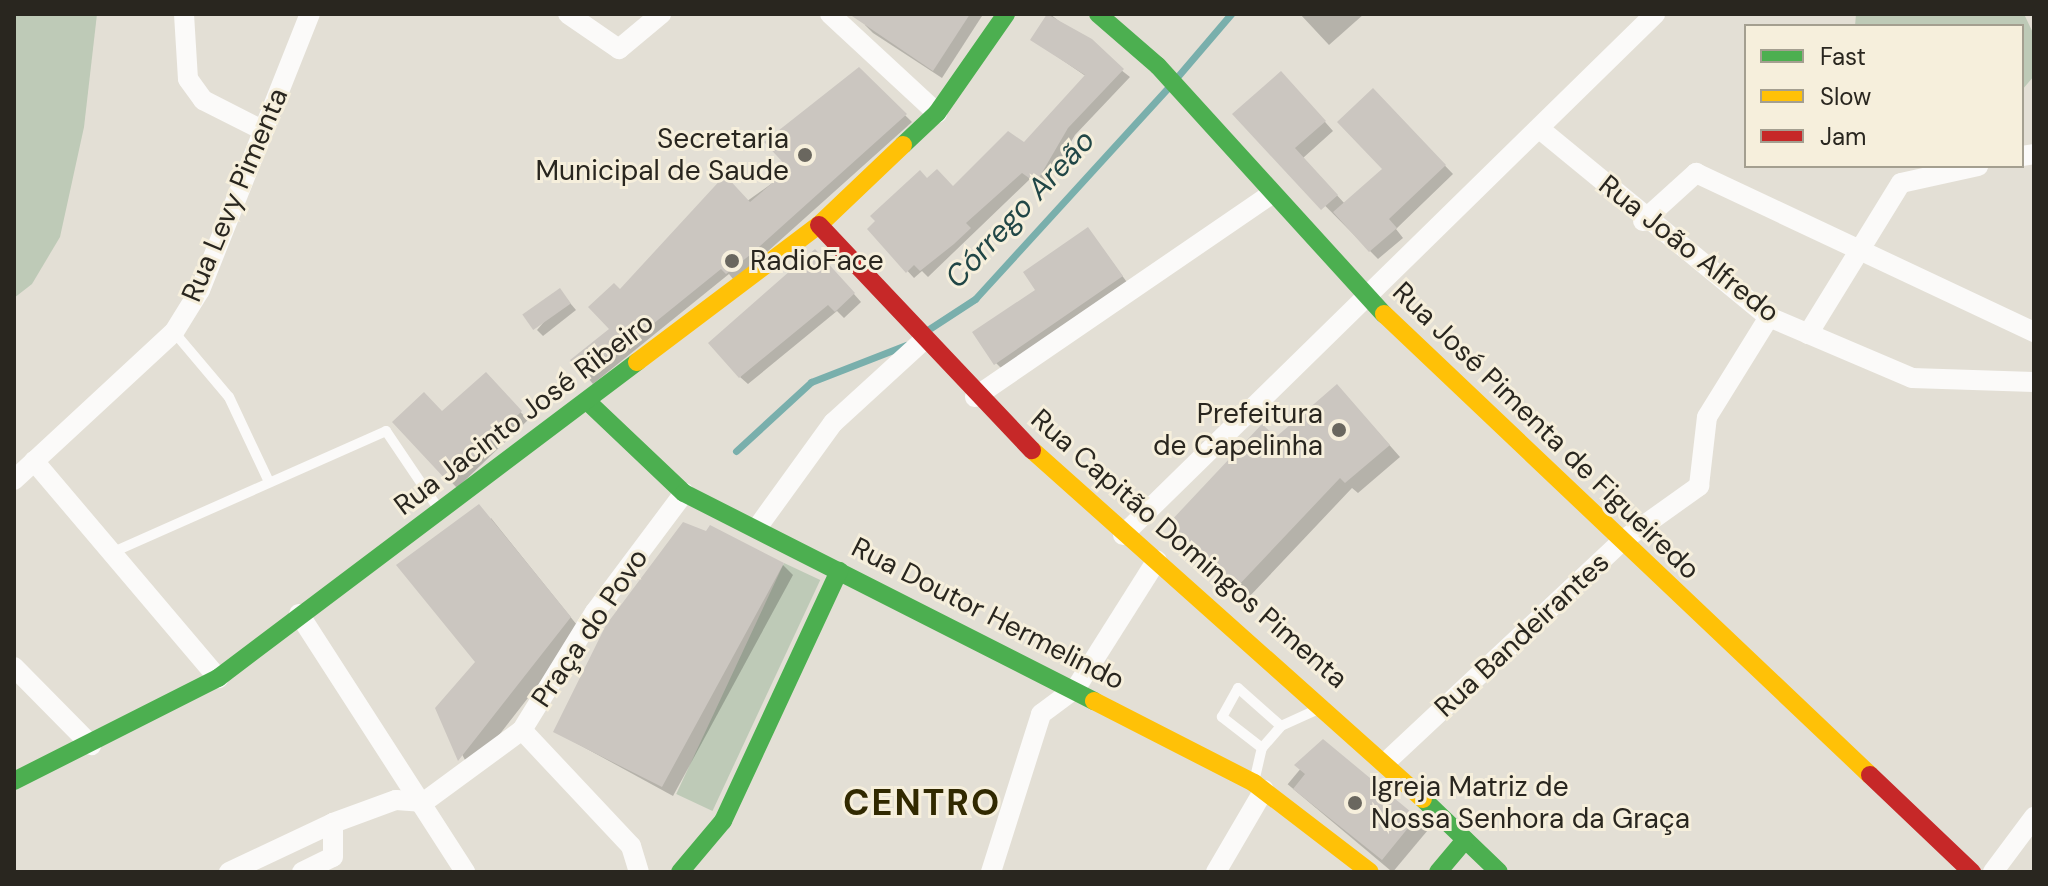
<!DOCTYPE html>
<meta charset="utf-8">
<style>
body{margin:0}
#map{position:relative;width:2048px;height:886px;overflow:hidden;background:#e3dfd5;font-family:"DM Sans",sans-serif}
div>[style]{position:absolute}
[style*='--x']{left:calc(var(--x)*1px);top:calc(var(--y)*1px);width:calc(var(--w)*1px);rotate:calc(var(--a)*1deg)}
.green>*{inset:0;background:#becab7;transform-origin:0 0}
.shadow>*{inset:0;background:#0003;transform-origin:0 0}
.stream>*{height:7px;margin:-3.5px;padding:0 3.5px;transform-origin:3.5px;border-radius:3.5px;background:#79afac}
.building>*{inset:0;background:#cbc6c0;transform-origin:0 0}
.lane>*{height:10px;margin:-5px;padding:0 5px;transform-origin:5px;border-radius:5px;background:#fbfaf9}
.street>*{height:20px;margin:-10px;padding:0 10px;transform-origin:10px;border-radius:10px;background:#fbfaf9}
.fast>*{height:18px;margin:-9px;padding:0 9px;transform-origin:9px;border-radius:9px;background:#4caf50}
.slow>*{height:18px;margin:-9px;padding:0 9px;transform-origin:9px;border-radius:9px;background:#ffc107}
.jam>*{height:18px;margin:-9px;padding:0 9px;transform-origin:9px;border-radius:9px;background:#c62828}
.dots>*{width:22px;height:22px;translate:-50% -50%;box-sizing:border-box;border:4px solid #f6efdc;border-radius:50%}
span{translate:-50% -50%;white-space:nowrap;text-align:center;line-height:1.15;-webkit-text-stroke:6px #f6efdc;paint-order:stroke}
.poi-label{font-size:28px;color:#29261f}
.right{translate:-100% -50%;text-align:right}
.left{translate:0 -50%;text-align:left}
.street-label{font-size:28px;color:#29261f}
.water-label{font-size:30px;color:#204646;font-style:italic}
.district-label{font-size:36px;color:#312900;font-weight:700;letter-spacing:2px}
.frame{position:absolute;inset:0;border:16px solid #29261f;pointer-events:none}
.legend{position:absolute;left:1744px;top:24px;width:280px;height:144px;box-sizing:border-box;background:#f6efdc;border:2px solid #a49f90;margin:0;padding:10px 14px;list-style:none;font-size:24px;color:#29261f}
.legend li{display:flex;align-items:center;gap:16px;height:40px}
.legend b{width:40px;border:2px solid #a49f90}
</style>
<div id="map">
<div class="green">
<i style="clip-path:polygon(14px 14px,97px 14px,84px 127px,60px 237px,32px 284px,14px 298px)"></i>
<i style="clip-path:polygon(1856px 14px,2024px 14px,2034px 35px,2034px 76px,2022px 90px,2022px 26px,1855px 26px)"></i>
<i style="left:784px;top:563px;width:40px;height:255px;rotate:25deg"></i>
</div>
<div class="shadow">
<i style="clip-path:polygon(872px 14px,979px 14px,982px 16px,942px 78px,873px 33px,865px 25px)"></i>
<i style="clip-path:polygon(1050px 14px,1130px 77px,1075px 135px,1044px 188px,1030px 179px,928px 277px,922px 271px,914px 278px,869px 229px,928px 180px,953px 189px,1025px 145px,1087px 77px,1033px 40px)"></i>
<i style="clip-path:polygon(1300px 14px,1364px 14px,1329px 45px)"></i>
<i style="clip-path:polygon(859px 70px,912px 122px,757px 261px,733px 279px,729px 274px,593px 384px,573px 360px,612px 329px,620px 292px,792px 169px,766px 142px)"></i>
<i style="clip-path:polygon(1290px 82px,1333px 131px,1303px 158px,1345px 204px,1385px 169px,1373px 91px,1453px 174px,1396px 229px,1403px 238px,1378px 259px,1235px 115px)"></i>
<i style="clip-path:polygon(1088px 229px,1129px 285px,1004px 371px,996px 363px)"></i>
<i style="clip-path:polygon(823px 259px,861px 302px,844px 318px,837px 311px,748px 384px,740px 377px)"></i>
<i style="clip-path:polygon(565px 297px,576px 310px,543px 336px,537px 330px)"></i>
<i style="clip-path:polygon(485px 375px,528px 420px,457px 488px,395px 422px,443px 414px)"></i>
<i style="clip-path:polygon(1348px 398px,1400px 457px,1358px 493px,1352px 488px,1249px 597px,1183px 534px,1276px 439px)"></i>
<i style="clip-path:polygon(491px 518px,581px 630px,471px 771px,437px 708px,478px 662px)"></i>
<i style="clip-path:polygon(782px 564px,793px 575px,673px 796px,556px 732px)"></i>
<i style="left:1323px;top:742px;width:137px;height:55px;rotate:40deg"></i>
</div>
<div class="stream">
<i style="--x:1178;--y:76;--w:82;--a:-49.5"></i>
<i style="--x:926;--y:331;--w:59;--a:-33.1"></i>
<i style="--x:975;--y:299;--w:285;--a:-47.6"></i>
<i style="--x:736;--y:451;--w:102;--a:-42.6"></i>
<i style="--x:811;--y:382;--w:102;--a:-21.3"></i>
</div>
<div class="building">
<i style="clip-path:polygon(849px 14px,970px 14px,933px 71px)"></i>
<i style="clip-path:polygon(1047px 14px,1092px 39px,1124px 69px,1068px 128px,1036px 183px,1022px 173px,966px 223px,971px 228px,954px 244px,920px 271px,914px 265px,906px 273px,867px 229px,875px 221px,870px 216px,920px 170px,927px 178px,937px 169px,953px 186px,1008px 131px,1024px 142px,1085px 75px,1030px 40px)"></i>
<i style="clip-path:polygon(859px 67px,907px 114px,750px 255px,726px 274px,721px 269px,585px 379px,570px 360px,609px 329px,588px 307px,614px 283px,620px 289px,725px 175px,750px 202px,789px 169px,764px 142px)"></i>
<i style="clip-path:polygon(1281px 71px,1326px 121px,1295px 148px,1338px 195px,1321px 210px,1232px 114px)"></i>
<i style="clip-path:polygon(1373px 88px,1446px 165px,1389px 219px,1397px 228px,1369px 252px,1333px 212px,1382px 169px,1337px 122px)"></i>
<i style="clip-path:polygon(1088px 227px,1123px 276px,994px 365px,972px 332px,1035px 290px,1023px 272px)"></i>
<i style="clip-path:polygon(815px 249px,855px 293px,835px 312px,828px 305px,739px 378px,708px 343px)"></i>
<i style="left:560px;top:288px;width:19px;height:46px;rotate:55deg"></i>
<i style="clip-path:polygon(486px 372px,522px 411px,448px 482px,392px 422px,424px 392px,442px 411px)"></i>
<i style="clip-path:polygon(1337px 384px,1390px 445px,1345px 483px,1340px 478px,1237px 587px,1169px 523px,1262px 424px,1276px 437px)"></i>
<i style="clip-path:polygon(479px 504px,571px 617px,458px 761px,435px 708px,475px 662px,396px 565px)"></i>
<i style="clip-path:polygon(683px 522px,706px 531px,710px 525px,784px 563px,662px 787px,553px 732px,606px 625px)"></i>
<i style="clip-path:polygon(1323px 739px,1417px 817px,1382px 860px,1293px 789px,1305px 774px,1294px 765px)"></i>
</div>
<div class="lane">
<i style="--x:174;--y:332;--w:85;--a:49.8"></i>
<i style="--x:229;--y:397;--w:92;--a:64.8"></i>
<i style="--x:111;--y:553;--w:301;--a:-23.9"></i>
<i style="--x:386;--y:431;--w:93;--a:56"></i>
<i style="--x:1262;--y:748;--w:51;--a:-142.2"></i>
<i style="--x:1222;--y:717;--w:33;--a:-61"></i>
<i style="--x:1238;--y:688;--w:57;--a:41.5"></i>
<i style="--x:1254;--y:782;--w:35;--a:-77"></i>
<i style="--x:1262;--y:748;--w:29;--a:-49"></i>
<i style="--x:1281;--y:726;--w:48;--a:-24.4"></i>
</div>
<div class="street">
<i style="--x:184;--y:14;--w:65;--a:86.5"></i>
<i style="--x:188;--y:79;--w:26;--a:54"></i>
<i style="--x:203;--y:100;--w:68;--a:26.9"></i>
<i style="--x:568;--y:14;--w:62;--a:34.5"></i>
<i style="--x:619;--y:49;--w:55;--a:-39.8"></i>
<i style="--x:830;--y:14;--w:146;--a:42.8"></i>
<i style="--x:1541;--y:130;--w:295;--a:39.4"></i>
<i style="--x:1769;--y:317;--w:155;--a:23.1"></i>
<i style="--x:1912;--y:378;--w:122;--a:1.9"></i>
<i style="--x:2022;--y:156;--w:12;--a:-9"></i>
<i style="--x:1643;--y:221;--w:72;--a:-42.2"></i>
<i style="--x:1696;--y:173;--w:374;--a:25.2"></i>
<i style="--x:1808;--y:334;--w:177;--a:-58.4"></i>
<i style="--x:1901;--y:183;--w:79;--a:-12.4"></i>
<i style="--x:975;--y:397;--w:358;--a:-34.4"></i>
<i style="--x:34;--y:461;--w:285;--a:49.7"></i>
<i style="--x:14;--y:480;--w:218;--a:-42.8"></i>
<i style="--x:174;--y:332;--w:49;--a:-58.2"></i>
<i style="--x:200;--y:290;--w:297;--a:-68.3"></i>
<i style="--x:757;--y:528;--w:130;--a:-54.1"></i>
<i style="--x:833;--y:423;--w:125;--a:-42.4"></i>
<i style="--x:1123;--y:535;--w:745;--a:-44.4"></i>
<i style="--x:299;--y:614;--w:307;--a:57.2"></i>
<i style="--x:14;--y:667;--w:110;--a:45.4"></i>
<i style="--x:522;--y:730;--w:159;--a:46.8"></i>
<i style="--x:631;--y:846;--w:27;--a:73"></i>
<i style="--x:1386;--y:762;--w:323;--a:-43.1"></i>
<i style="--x:1622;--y:541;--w:95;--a:-35.5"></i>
<i style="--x:1699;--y:486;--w:69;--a:-83.4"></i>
<i style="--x:1707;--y:417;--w:118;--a:-58.2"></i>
<i style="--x:229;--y:872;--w:115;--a:-25.2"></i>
<i style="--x:333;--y:823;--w:67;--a:-20.1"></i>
<i style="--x:396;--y:800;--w:28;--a:4"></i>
<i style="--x:424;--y:802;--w:122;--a:-36.3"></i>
<i style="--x:522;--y:730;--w:139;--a:-58.3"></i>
<i style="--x:595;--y:612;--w:149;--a:-53.2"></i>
<i style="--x:302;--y:872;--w:34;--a:-26"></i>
<i style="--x:333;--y:857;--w:34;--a:-90"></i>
<i style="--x:991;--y:872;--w:166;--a:-72.4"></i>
<i style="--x:1041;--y:714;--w:44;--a:-36.6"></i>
<i style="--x:1076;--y:688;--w:151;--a:-57.7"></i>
<i style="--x:1216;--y:872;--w:95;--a:-59.7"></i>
<i style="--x:1993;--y:872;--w:69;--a:-53.3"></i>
</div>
<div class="fast">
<i style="--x:1098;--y:14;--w:79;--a:40.9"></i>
<i style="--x:1158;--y:66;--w:336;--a:47.7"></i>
<i style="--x:903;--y:145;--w:47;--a:-43.3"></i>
<i style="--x:937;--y:113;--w:121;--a:-55.1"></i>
<i style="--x:588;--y:402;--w:132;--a:43.5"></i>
<i style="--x:684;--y:493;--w:460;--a:26.9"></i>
<i style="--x:14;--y:781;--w:229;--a:-26.8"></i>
<i style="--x:218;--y:678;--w:525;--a:-37.02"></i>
<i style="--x:1423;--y:799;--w:105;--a:43.8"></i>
<i style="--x:680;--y:872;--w:67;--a:-49.9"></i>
<i style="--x:723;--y:821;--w:276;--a:-65.1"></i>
<i style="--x:1438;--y:872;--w:42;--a:-49.8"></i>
</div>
<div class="slow">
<i style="--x:1384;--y:314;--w:670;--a:43.49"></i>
<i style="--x:637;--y:362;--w:228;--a:-37"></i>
<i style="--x:819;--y:225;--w:116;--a:-43.6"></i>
<i style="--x:1032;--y:450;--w:524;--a:41.75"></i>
<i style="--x:1094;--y:701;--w:180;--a:27.1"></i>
<i style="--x:1254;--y:783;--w:146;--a:37.5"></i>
</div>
<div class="jam">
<i style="--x:819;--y:225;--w:310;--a:46.6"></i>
<i style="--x:1870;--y:775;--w:141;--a:43.6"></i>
</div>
<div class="dots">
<i style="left:805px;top:155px;background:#6a675f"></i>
<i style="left:732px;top:261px;background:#6a675f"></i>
<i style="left:1339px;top:430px;background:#6a675f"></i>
<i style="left:1355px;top:803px;background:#6a675f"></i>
</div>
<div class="poi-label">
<span class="right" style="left:789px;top:155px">Secretaria<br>Municipal de Saude</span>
<span class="left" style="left:750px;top:261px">RadioFace</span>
<span class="right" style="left:1323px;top:430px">Prefeitura<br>de Capelinha</span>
<span class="left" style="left:1371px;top:803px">Igreja Matriz de<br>Nossa Senhora da Graça</span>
</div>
<div class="street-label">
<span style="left:235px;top:195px;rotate:-67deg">Rua Levy Pimenta</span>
<span style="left:1689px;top:249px;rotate:38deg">Rua João Alfredo</span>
<span style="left:524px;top:414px;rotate:-37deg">Rua Jacinto José Ribeiro</span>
<span style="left:1546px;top:431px;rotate:44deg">Rua José Pimenta de Figueiredo</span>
<span style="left:1189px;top:549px;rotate:41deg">Rua Capitão Domingos Pimenta</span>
<span style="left:988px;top:614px;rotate:27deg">Rua Doutor Hermelindo</span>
<span style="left:590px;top:628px;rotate:-56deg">Praça do Povo</span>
<span style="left:1522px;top:635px;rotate:-43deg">Rua Bandeirantes</span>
</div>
<div class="water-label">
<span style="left:1020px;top:209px;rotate:-47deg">Córrego Areão</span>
</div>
<div class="district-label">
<span style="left:922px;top:803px">CENTRO</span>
</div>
<div class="frame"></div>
<ul class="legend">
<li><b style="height:10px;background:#4caf50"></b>Fast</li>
<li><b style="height:10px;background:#ffc107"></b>Slow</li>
<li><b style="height:10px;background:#c62828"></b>Jam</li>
</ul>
</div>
